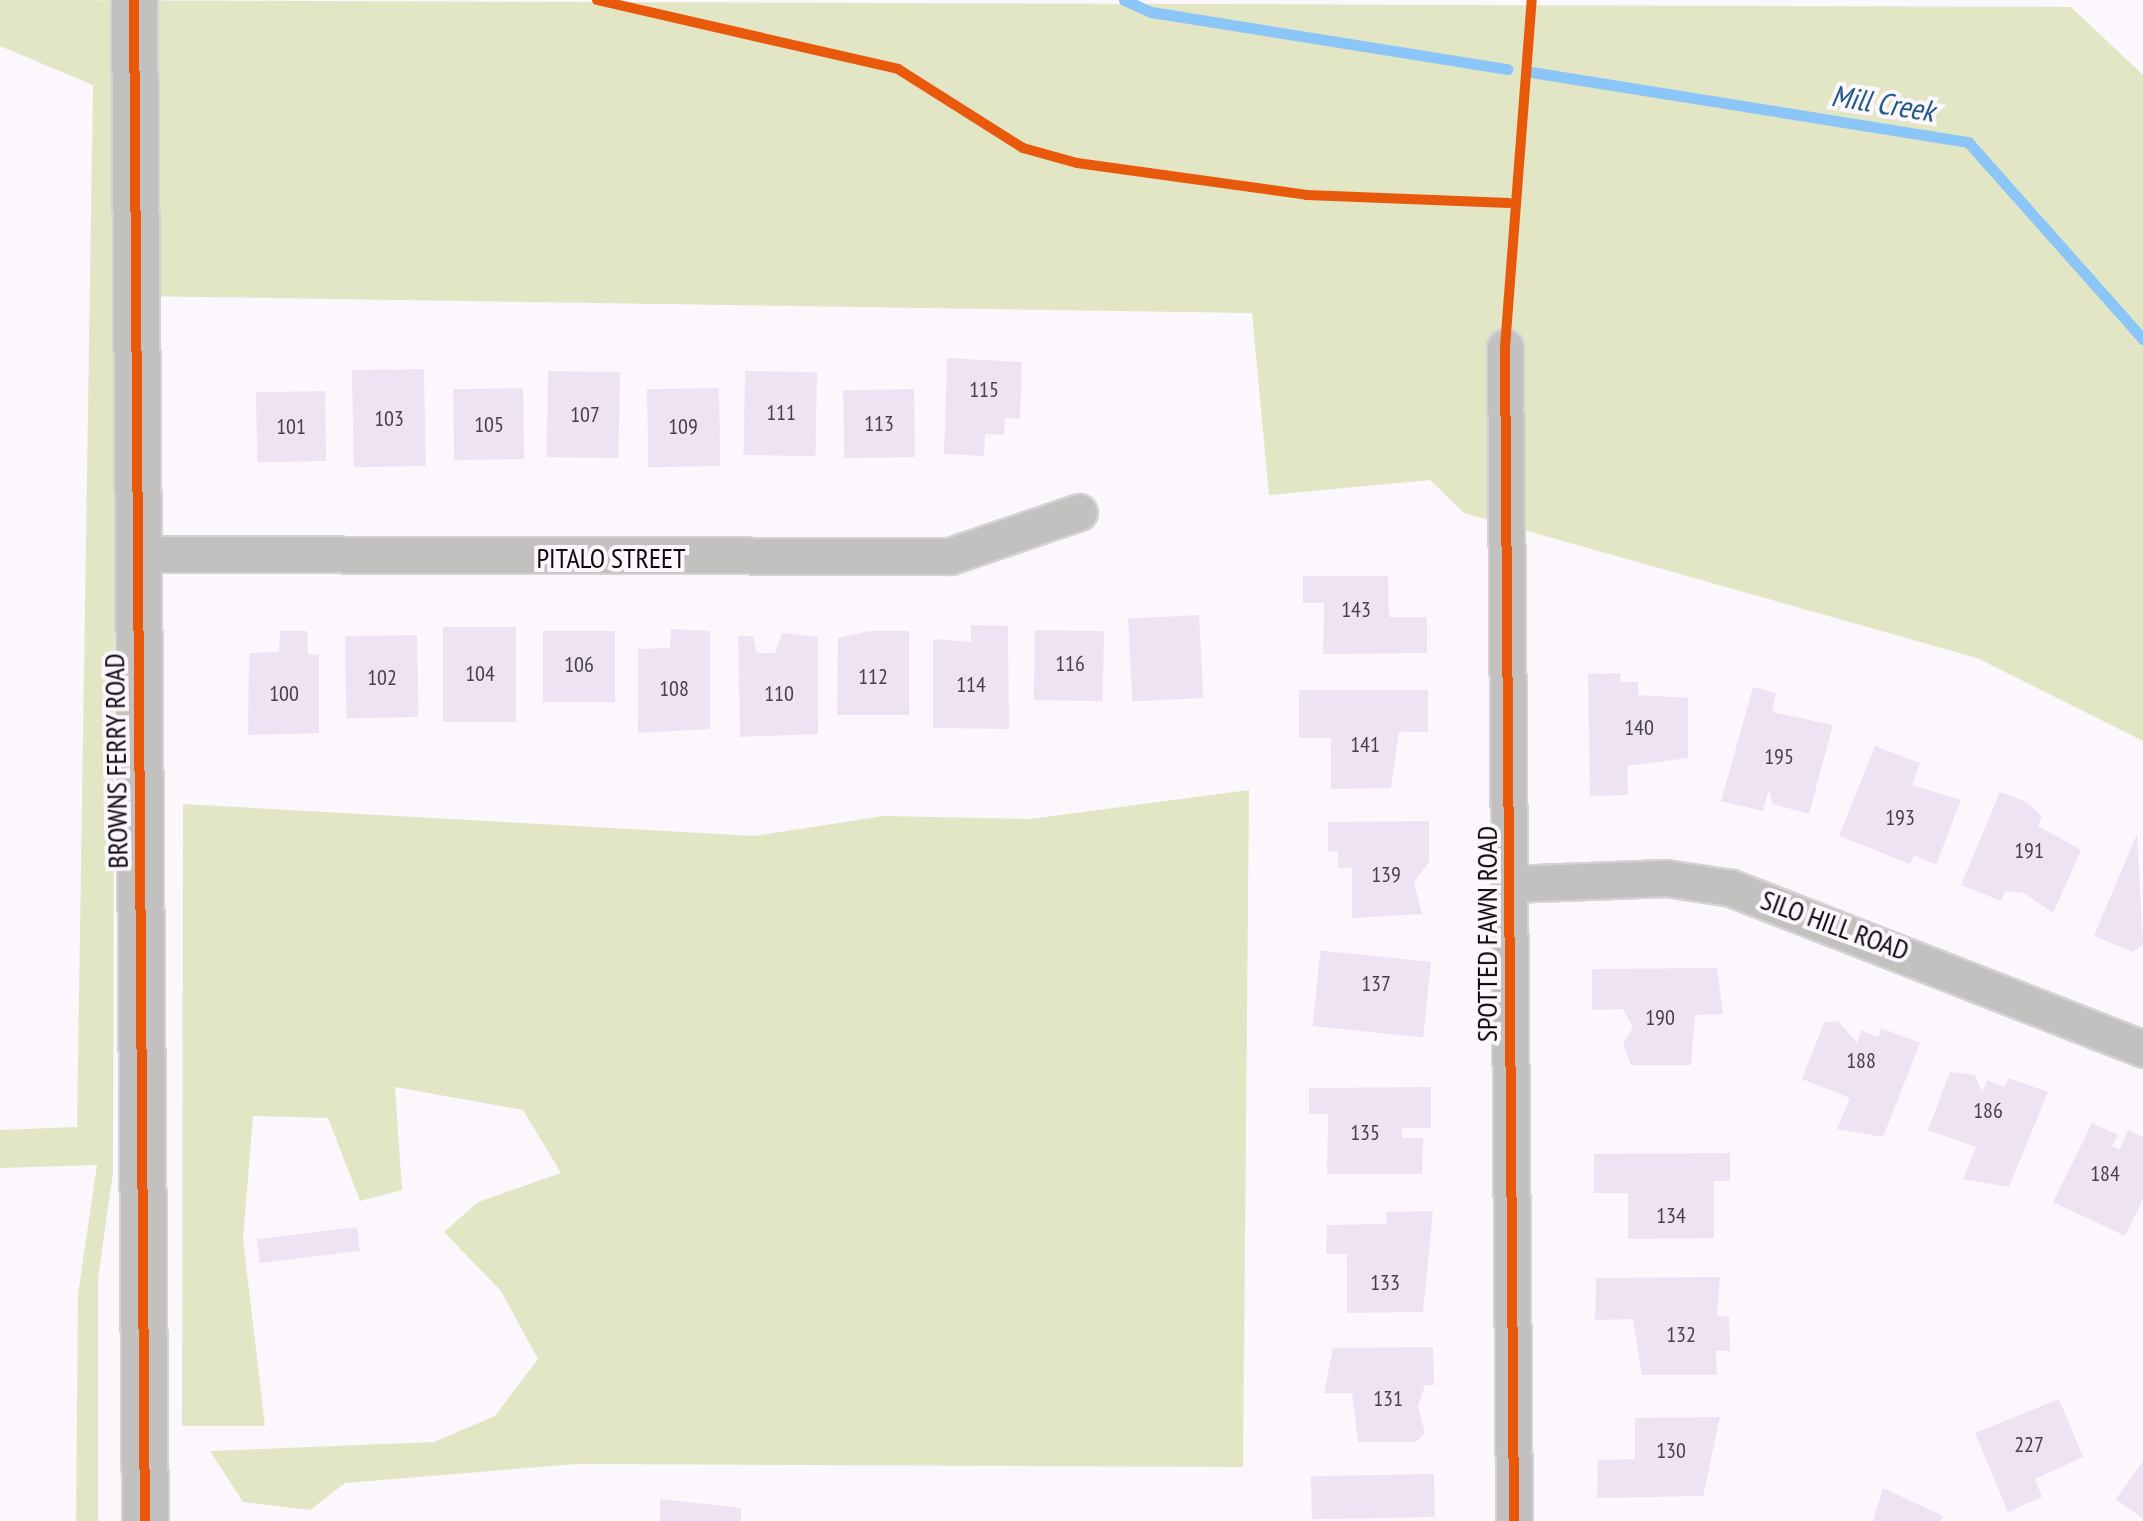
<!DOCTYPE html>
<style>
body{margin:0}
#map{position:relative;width:2143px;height:1521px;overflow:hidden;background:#fbf7fc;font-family:"PT Sans Narrow",sans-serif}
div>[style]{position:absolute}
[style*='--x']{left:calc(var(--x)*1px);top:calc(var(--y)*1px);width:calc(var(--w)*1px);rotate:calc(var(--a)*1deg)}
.green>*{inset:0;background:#e3e6c5}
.stream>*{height:11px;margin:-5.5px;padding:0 5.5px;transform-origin:5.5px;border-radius:5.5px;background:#8cc5f7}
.building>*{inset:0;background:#eee3f2;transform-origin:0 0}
.roads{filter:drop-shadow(2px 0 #d4d2d5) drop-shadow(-2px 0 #d4d2d5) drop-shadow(0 2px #d4d2d5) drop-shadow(0 -2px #d4d2d5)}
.minor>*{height:35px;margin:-17.5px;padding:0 17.5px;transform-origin:17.5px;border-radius:17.5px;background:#c3c0c0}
.tertiary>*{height:45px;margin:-22.5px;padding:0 22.5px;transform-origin:22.5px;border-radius:22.5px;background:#c3c0c0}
.cycleway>*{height:10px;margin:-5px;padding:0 5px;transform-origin:5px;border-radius:5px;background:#e8590c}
span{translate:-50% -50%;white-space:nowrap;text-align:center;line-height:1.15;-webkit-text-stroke:8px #fcf6fd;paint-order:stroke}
.number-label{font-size:22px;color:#464048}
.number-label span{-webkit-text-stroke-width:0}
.street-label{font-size:28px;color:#0e090f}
.water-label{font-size:30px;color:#215b89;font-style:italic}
</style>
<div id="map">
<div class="green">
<i style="clip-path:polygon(0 0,2071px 7px,2143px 75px,2143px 741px,1977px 658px,1464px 513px,1430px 480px,1269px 495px,1252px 313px,135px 296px,116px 89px,113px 1172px,98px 1279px,98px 1521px,76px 1521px,78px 1294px,97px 1165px,0 1168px,0 1130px,77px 1127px,93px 85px,0 46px)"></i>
<i style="clip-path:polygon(1249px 790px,1243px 1467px,576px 1464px,345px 1483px,310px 1510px,243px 1502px,210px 1451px,434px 1442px,495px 1416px,538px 1359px,501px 1291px,444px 1232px,478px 1202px,561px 1173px,523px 1110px,395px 1087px,402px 1190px,360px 1201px,328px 1118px,253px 1116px,243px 1239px,265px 1426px,182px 1426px,183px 804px,754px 836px,884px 816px,1030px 819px)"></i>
</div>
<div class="stream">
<i style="--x:1124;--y:0;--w:30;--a:24"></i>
<i style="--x:1151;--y:12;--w:361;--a:9.1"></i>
<i style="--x:1531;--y:72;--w:443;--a:9.1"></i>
<i style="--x:1968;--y:142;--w:264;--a:48.4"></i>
</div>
<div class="building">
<i style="clip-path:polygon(947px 358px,1022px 362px,1020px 419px,1005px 418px,1004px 435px,985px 434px,984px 456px,944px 454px)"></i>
<i style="left:424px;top:369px;width:97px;height:72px;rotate:89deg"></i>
<i style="left:548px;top:371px;width:72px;height:86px;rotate:1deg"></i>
<i style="left:745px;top:371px;width:72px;height:84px;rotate:1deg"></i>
<i style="left:523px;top:388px;width:71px;height:70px;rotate:89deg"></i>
<i style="left:719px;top:388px;width:78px;height:72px;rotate:89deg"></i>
<i style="left:914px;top:389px;width:68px;height:71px;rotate:89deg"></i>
<i style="left:325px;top:391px;width:70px;height:69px;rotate:89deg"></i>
<i style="clip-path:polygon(1303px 576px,1388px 576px,1389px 617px,1427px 617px,1427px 653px,1323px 654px,1324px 603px,1303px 603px)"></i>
<i style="left:1199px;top:615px;width:83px;height:71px;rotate:87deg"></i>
<i style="clip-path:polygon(971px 625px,1008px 626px,1009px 729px,933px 728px,933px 639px,971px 642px)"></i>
<i style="left:443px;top:627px;width:73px;height:95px"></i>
<i style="clip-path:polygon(671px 629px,710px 631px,710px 729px,638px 733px,638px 649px,670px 648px)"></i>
<i style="left:1035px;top:630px;width:69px;height:70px;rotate:1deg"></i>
<i style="clip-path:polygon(280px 631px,307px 631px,308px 654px,319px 655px,319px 733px,248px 735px,249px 653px,279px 652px)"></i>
<i style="left:543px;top:631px;width:72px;height:71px"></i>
<i style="clip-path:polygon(869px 631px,909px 631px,909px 715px,837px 715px,838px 638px)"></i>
<i style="clip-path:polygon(782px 633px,818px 637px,818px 734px,740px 737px,738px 636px,753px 636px,757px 653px,775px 653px)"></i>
<i style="left:417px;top:635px;width:82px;height:72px;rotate:89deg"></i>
<i style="clip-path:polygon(1620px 673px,1621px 682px,1638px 682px,1638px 695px,1688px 698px,1688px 758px,1627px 766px,1628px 795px,1590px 796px,1588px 674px)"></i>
<i style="clip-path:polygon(1753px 687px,1776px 693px,1772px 712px,1833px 725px,1809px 814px,1773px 804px,1769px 789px,1763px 811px,1721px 801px)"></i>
<i style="clip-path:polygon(1299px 690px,1428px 690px,1428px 732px,1399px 732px,1391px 788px,1331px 789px,1331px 738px,1299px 738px)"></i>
<i style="clip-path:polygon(1875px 746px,1920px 763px,1912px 785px,1961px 800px,1936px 865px,1914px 855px,1910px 864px,1839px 836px)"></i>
<i style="clip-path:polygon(2000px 792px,2027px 802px,2042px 816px,2038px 826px,2081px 850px,2053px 913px,2024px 893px,2005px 891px,2001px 901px,1961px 885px)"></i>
<i style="clip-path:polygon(1429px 821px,1429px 862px,1414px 882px,1422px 914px,1352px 918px,1352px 868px,1338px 868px,1338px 851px,1328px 852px,1328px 822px)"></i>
<i style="clip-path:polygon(2137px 834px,2143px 944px,2133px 952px,2094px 936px)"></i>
<i style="left:1431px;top:962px;width:76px;height:111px;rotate:96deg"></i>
<i style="clip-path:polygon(1717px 968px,1723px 1014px,1695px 1015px,1691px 1065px,1631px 1065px,1623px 1043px,1633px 1027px,1623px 1009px,1592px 1010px,1592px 969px)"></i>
<i style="clip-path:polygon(1838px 1021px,1857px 1043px,1861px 1030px,1878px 1037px,1881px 1028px,1920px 1043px,1883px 1137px,1837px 1129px,1850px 1098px,1802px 1079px,1824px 1023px)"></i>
<i style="clip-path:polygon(1950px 1072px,1975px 1075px,1982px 1092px,1987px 1080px,2005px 1087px,2008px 1078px,2048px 1092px,2009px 1187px,1963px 1179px,1976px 1147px,1928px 1130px)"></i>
<i style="clip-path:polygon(1431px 1087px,1431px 1128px,1402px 1128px,1402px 1138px,1423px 1138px,1422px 1174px,1327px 1174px,1328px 1114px,1309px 1114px,1309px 1088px)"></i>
<i style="clip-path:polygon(2092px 1123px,2118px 1135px,2112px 1146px,2120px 1149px,2128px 1130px,2143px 1137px,2143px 1199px,2125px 1236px,2053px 1202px)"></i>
<i style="clip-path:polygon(1730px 1153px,1730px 1181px,1714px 1181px,1714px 1238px,1628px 1239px,1628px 1193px,1594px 1193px,1594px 1154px)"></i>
<i style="clip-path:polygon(1433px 1211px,1423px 1312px,1347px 1313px,1347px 1254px,1326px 1254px,1327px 1225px,1387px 1224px,1386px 1212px)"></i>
<i style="left:357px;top:1227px;width:24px;height:101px;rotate:83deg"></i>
<i style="clip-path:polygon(1720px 1277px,1717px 1316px,1729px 1316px,1730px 1351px,1716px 1351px,1717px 1375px,1642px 1375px,1633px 1319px,1595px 1320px,1596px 1278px)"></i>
<i style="clip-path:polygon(1433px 1347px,1434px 1385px,1425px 1385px,1418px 1406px,1425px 1433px,1416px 1442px,1358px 1442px,1352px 1393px,1324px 1393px,1333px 1348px)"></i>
<i style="clip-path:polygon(2059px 1399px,2083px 1457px,2035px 1479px,2042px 1497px,2008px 1512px,1975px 1433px)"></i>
<i style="clip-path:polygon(1720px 1417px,1703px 1496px,1597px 1498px,1598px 1460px,1635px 1459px,1635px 1418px)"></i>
<i style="clip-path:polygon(2143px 1461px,2143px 1519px,2116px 1499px)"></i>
<i style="left:1434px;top:1474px;width:43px;height:123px;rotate:89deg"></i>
<i style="clip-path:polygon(1883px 1488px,1943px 1516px,1941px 1521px,1873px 1521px)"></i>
<i style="clip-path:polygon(660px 1499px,741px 1508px,741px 1521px,660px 1521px)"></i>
</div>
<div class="roads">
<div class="minor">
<i style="--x:1505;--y:347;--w:1174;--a:89.56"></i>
<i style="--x:136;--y:554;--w:814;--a:0.14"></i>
<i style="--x:950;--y:556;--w:136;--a:-18.8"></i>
<i style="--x:1509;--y:884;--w:157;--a:-2.2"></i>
<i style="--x:1666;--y:878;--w:66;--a:8.7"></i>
<i style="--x:1731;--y:888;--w:442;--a:21.3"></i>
</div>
<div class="tertiary">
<i style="--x:134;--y:0;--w:1521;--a:89.59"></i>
</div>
</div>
<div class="cycleway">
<i style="--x:134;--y:0;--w:1521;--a:89.59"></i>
<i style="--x:597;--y:0;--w:309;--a:12.9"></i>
<i style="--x:898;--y:69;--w:148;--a:32.3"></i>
<i style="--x:1023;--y:148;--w:56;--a:15.5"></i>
<i style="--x:1077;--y:163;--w:232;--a:7.9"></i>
<i style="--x:1307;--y:195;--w:202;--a:2.3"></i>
<i style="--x:1514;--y:1521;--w:1174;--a:-90.44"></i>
<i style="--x:1505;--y:347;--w:348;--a:-85.6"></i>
</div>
<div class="number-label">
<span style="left:984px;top:390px">115</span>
<span style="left:781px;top:413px">111</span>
<span style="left:585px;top:415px">107</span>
<span style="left:389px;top:419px">103</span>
<span style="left:879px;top:424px">113</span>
<span style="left:489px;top:425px">105</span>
<span style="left:291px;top:427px">101</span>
<span style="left:683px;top:427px">109</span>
<span style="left:1356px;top:610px">143</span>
<span style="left:1070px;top:664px">116</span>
<span style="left:579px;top:665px">106</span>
<span style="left:480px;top:674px">104</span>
<span style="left:873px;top:677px">112</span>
<span style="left:382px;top:678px">102</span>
<span style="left:971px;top:685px">114</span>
<span style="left:674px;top:689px">108</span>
<span style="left:284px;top:694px">100</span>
<span style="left:779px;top:694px">110</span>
<span style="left:1639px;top:728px">140</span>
<span style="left:1365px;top:745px">141</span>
<span style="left:1779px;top:757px">195</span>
<span style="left:1900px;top:818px">193</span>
<span style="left:2029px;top:851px">191</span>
<span style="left:1386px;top:875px">139</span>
<span style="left:1376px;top:984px">137</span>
<span style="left:1660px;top:1018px">190</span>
<span style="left:1861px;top:1061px">188</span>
<span style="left:1988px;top:1111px">186</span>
<span style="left:1365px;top:1133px">135</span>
<span style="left:2105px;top:1174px">184</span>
<span style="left:1671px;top:1216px">134</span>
<span style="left:1385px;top:1283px">133</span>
<span style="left:1681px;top:1335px">132</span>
<span style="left:1388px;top:1399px">131</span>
<span style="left:2029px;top:1445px">227</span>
<span style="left:1671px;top:1451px">130</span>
</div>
<div class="street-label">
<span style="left:611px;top:558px">PITALO STREET</span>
<span style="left:116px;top:761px;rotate:-91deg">BROWNS FERRY ROAD</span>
<span style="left:1835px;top:925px;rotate:20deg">SILO HILL ROAD</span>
<span style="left:1487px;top:934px;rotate:-90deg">SPOTTED FAWN ROAD</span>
</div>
<div class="water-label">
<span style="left:1883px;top:103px;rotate:9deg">Mill Creek</span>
</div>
</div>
